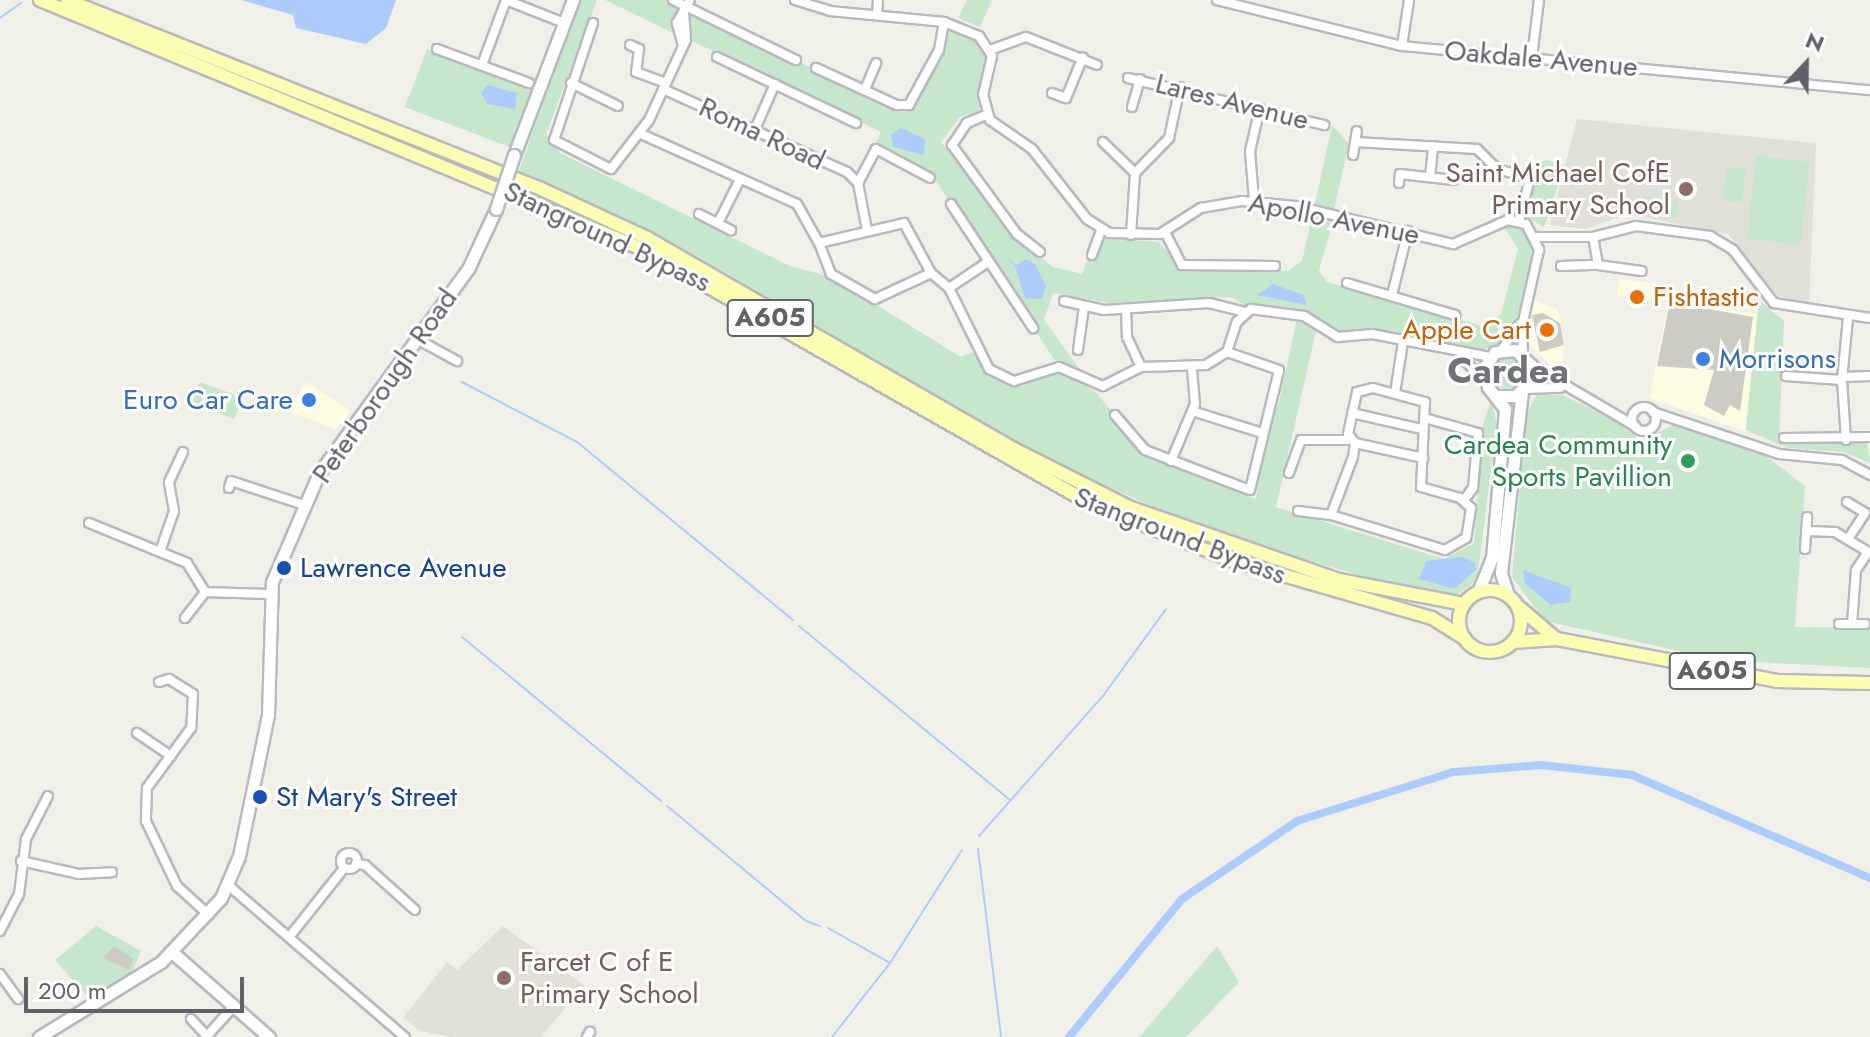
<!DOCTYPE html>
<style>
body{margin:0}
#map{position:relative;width:1870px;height:1037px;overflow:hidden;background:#f1f0e8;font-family:Jost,sans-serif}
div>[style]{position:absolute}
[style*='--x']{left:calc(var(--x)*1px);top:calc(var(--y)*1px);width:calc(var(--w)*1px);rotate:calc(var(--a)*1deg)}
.commercial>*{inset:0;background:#fdfbe1;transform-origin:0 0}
.education>*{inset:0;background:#e0e0d6}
.green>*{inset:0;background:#c6e7cc;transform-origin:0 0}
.round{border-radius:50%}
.water>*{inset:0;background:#adccfc}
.stream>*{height:2px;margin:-1px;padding:0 1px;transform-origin:1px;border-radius:1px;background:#adccfc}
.canal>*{height:8px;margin:-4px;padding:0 4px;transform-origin:4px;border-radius:4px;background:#adccfc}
.building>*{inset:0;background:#cccbc4}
.roads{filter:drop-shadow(2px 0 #b8b9be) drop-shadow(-2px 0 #b8b9be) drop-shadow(0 2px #b8b9be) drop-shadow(0 -2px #b8b9be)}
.street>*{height:8px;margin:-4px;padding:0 4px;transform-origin:4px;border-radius:4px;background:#fff}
.street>.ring{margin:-4px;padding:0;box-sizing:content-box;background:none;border:8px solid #fff;border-radius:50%}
.secondary>*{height:11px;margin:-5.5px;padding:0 5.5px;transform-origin:5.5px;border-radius:5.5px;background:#fff}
.primary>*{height:12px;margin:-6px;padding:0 6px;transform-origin:6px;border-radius:6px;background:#fcfcb2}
.primary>.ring{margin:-6px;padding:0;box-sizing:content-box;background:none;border:12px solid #fcfcb2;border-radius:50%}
.bridges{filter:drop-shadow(2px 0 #b9bbc1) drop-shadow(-2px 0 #b9bbc1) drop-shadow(0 2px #b9bbc1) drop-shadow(0 -2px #b9bbc1)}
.secondary-bridge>*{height:11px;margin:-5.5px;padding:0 5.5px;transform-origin:5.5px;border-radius:5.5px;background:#fff}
.dots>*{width:22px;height:22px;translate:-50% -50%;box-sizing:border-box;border:4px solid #fff;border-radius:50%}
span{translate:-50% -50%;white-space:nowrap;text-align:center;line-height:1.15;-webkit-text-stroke:6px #fff;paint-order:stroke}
.shield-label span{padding:2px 6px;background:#fff;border:2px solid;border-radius:6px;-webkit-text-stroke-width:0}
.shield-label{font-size:26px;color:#5f6268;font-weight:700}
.street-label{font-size:28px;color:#5f6268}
.education-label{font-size:28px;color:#785e54}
.right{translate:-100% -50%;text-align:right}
.left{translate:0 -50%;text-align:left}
.food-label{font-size:28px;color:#c56008}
.shop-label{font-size:28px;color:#366cbe}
.leisure-label{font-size:28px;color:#27864d}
.transit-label{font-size:28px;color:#164399}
.district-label{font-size:36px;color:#70737a;font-weight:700}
.north{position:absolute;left:1766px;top:24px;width:80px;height:80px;-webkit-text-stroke:6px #fff;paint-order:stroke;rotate:22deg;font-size:22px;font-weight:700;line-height:32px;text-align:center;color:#5f6268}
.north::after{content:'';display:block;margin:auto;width:28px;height:36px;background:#5f6268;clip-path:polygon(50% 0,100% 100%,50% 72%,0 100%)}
.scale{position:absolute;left:24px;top:977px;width:220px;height:36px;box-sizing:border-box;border:4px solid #5f6268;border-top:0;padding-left:10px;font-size:24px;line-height:28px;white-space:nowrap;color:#5f6268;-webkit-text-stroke:6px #fff;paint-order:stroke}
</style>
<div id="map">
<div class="commercial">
<i style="left:1619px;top:279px;width:48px;height:17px;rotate:7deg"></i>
<i style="clip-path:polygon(1534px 300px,1558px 309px,1565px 348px,1560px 373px,1529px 345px)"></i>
<i style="clip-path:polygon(1669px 300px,1757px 314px,1745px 431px,1649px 398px)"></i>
<i style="clip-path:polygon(307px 382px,351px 411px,336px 429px,286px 411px)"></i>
</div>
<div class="education">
<i style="clip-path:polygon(1577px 119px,1816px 143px,1809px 304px,1777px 295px,1728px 234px,1628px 214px,1585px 229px,1550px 225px)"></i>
<i style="clip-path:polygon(503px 926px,584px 985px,541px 1037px,451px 1037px,420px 1031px,403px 1018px,447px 962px,457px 970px)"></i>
</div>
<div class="green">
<i style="clip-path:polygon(579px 0,597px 0,546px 134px,560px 153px,790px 266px,831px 277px,961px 357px,972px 352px,1004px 382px,1024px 386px,1039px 374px,1059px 372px,1096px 392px,1146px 456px,1256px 499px,1265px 433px,1279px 402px,1297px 319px,1316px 331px,1276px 507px,1444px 559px,1474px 543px,1483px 425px,1491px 401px,1497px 424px,1477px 580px,1455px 596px,1399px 587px,1260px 546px,1147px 504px,1050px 461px,695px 255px,518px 174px)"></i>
<i style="clip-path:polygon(605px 0,667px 0,681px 7px,673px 33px)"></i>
<i style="clip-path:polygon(967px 0,992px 0,980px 27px,958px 18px)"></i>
<i style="clip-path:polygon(690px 11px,904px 111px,918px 103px,948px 32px,975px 39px,986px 54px,979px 111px,960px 117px,941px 142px,1009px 232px,1053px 267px,1082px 274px,1088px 259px,1095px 259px,1101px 238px,1159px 242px,1180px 267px,1288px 271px,1302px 261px,1312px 216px,1333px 221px,1319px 271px,1327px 282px,1482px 326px,1501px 314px,1518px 249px,1504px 227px,1511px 226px,1526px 232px,1534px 247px,1517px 323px,1496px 346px,1474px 353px,1380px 331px,1343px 332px,1292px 308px,1244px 305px,1231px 297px,1109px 303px,1053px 293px,1044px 320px,1084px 375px,1054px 359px,928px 169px,875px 144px,881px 132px,690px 40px)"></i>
<i style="left:427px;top:49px;width:113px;height:62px;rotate:21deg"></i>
<i style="clip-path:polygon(1332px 125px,1349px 144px,1334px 210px,1315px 204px)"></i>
<i style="left:1756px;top:156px;width:54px;height:83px;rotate:6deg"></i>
<i style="clip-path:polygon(1547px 160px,1565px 165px,1544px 227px,1530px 219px,1525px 207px,1536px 164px)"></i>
<i style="left:1727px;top:167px;width:19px;height:34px;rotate:6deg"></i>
<i style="left:1642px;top:196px;width:36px;height:19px;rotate:6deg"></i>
<i style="clip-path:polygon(1759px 300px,1784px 321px,1779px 439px,1867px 441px,1870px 463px,1844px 452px,1787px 448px,1746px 430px)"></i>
<i class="round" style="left:1492px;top:357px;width:32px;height:32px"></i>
<i style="left:200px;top:382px;width:45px;height:23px;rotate:20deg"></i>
<i style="clip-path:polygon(1537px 394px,1563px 395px,1613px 420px,1635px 435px,1638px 447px,1649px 448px,1655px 434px,1673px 425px,1710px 431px,1762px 453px,1805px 486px,1795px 627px,1870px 628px,1870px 668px,1719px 660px,1545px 621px,1512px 577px,1526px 415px)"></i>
<i style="clip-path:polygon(96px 926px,141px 951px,132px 973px,91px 1001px,55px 960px)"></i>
<i style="clip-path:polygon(1217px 946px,1239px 982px,1186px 1037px,1139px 1037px)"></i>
</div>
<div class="water">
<i style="clip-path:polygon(241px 0,396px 0,386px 28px,366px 44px,296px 28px,293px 15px)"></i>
<i style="clip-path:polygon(487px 85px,517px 93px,515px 109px,487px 104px,481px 93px)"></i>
<i style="clip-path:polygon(901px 128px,925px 139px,924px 155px,893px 147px,891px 135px)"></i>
<i style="clip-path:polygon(1001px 252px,1016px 265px,1026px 259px,1035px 264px,1046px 286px,1042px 299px,1025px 298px,1015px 266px)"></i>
<i style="clip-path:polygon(1273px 284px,1303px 295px,1307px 305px,1257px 295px)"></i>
<i style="clip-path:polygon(1463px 557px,1475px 563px,1476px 570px,1454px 589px,1419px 579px,1426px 561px)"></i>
<i style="clip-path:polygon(1523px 570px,1571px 588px,1570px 602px,1551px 605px,1525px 584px)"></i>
</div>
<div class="stream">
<i style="--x:0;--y:18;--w:26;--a:-36"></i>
<i style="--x:462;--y:382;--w:130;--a:27.6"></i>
<i style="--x:577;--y:442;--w:280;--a:39.5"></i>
<i style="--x:799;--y:626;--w:273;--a:39.5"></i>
<i style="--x:462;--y:637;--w:258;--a:39.5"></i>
<i style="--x:667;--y:806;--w:180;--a:39.6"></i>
<i style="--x:806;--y:921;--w:15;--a:20"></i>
<i style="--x:979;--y:836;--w:187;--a:-48.5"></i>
<i style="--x:1103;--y:696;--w:107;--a:-54.1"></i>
<i style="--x:978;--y:849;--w:189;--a:83"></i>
<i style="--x:828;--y:928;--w:71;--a:29.4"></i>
<i style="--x:890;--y:963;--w:134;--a:-57.5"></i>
<i style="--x:832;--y:1037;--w:94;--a:-51.9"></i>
</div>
<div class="canal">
<i style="--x:1069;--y:1037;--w:178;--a:-50.7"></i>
<i style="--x:1182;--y:899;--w:139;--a:-34.1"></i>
<i style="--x:1297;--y:821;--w:164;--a:-17.4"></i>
<i style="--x:1453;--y:772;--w:88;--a:-4.5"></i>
<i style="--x:1541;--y:765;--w:92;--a:6.3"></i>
<i style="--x:1632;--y:775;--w:259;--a:23.4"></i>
</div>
<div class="building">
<i style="clip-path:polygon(1670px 302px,1753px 317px,1740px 411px,1730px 405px,1724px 416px,1704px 405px,1714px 370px,1657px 366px)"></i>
<i style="clip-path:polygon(1543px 313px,1560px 323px,1564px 345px,1540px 352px,1532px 315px)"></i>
<i style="clip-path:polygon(114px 946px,134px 959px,129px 970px,103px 958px)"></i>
</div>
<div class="roads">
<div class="street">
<i style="--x:506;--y:0;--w:62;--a:21.6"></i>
<i style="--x:673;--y:0;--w:137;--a:26"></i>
<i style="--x:795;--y:0;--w:37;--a:17"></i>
<i style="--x:830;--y:11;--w:115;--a:5.5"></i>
<i style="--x:944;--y:22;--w:38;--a:22"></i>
<i style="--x:979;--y:36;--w:24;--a:57"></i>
<i style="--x:992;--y:56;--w:39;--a:103"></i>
<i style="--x:983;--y:94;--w:27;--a:75"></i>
<i style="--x:990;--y:120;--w:51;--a:34.6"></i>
<i style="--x:1032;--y:149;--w:89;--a:51.8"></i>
<i style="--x:1087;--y:219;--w:26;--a:32"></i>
<i style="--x:1109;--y:233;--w:51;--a:1.1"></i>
<i style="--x:1160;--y:234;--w:49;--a:-32.4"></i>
<i style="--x:1201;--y:208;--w:42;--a:-9.7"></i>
<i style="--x:1242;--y:201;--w:54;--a:5.3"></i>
<i style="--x:1296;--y:206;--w:162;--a:13.6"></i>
<i style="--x:1453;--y:244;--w:60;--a:-23.6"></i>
<i style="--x:1508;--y:220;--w:18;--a:13"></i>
<i style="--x:1526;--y:224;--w:29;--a:63"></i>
<i style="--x:1539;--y:250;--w:78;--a:102.6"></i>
<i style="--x:1522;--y:326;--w:28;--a:88"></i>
<i style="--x:1217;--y:0;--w:191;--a:14"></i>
<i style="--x:1402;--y:46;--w:470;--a:5.4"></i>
<i style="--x:877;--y:15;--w:15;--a:-86"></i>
<i style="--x:593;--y:23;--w:123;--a:108.4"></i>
<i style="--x:554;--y:140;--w:64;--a:27"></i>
<i style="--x:611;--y:169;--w:62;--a:-52.2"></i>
<i style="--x:649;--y:120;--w:88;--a:-65.2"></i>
<i style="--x:686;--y:40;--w:29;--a:-94"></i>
<i style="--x:630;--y:45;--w:10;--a:24"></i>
<i style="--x:639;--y:49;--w:23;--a:97"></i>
<i style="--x:636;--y:72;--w:32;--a:20"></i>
<i style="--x:683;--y:46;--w:24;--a:-105"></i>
<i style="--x:677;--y:23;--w:26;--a:-61"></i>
<i style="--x:1402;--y:46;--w:47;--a:-81.3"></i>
<i style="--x:437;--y:49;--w:98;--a:20.3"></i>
<i style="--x:990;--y:50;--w:38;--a:-20"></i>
<i style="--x:1026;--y:37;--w:76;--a:21.5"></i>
<i style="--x:717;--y:57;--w:154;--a:25.4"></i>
<i style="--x:1532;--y:57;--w:57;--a:-83"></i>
<i style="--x:482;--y:65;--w:69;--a:-69.7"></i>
<i style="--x:816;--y:68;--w:89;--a:24.6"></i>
<i style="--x:897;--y:105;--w:12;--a:0"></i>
<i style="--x:909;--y:105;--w:63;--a:-61.4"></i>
<i style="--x:939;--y:50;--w:28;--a:-80"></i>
<i style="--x:1128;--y:78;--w:202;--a:13.5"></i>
<i style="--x:571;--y:83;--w:52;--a:26.1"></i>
<i style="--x:866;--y:87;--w:26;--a:-67"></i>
<i style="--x:663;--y:89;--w:202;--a:24.3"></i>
<i style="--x:847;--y:172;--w:16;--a:45"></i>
<i style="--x:858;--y:183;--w:48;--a:79.2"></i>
<i style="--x:1052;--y:93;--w:15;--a:20"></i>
<i style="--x:1066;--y:98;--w:44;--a:-67.5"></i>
<i style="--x:1132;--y:107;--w:29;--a:-74"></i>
<i style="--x:988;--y:114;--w:23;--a:157"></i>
<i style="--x:967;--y:123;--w:27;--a:124"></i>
<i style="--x:952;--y:145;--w:110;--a:53.9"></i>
<i style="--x:1017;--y:234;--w:29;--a:38"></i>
<i style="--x:756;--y:127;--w:47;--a:-66.2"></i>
<i style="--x:639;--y:133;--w:173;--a:24.2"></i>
<i style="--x:797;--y:204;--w:45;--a:60.6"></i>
<i style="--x:1103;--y:142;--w:45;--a:44.1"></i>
<i style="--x:1355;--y:142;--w:122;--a:3.3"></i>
<i style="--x:1477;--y:149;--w:28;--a:45"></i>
<i style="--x:1497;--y:169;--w:34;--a:15"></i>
<i style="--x:1353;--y:155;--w:24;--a:-81"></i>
<i style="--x:1430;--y:177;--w:31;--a:-84"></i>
<i style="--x:858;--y:183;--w:38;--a:-62"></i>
<i style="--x:876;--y:149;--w:61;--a:28.2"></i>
<i style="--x:1399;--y:183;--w:9;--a:-84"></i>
<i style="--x:1400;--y:174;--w:54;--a:6.3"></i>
<i style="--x:1254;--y:200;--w:49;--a:-94.7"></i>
<i style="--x:1250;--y:151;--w:44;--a:-76.9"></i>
<i style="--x:951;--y:204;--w:149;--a:56.5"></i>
<i style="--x:699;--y:214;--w:36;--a:27"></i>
<i style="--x:1519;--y:221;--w:48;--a:-75.4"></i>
<i style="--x:718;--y:223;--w:49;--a:-63.4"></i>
<i style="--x:1165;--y:232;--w:37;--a:63"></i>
<i style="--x:1182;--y:265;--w:93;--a:0.6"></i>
<i style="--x:1131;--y:235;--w:62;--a:-86.3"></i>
<i style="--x:1135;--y:173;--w:49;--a:-45.8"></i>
<i style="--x:1169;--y:138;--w:52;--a:-77.8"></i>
<i style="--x:1537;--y:237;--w:56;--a:0"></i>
<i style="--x:1593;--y:237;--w:44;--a:-14.3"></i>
<i style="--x:1636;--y:226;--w:75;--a:7.7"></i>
<i style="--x:1710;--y:236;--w:27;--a:31"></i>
<i style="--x:1733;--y:250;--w:67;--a:52.3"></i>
<i style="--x:1774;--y:303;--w:97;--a:8.9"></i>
<i style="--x:1092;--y:255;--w:27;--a:-70"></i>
<i style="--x:1598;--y:265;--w:44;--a:7.8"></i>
<i style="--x:1561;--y:266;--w:37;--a:-2"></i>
<i style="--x:1598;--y:265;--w:28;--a:-100"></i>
<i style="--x:931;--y:273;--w:62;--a:155.1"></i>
<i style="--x:875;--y:299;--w:51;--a:-150.4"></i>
<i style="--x:831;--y:274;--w:33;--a:-111"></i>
<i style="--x:819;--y:243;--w:87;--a:-13.2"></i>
<i style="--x:904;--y:223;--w:57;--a:61.6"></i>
<i style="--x:931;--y:273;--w:23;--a:40"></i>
<i style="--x:949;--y:288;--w:90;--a:63.7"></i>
<i style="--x:989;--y:369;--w:28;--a:26"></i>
<i style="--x:1014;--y:381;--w:47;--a:-17.3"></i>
<i style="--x:1059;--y:367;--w:48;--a:23.4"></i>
<i style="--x:1103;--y:386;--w:42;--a:-26.6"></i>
<i style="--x:1141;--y:367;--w:65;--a:-1.8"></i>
<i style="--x:1206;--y:365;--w:25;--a:-32"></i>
<i style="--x:1227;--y:352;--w:32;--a:-72"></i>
<i style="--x:1237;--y:322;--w:19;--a:-43"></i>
<i style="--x:1251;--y:309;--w:53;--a:7.5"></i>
<i style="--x:1304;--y:316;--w:40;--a:32"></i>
<i style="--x:1338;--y:337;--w:34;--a:-5"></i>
<i style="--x:1372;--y:334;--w:120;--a:11"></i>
<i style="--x:1347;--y:283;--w:113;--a:16.5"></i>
<i style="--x:949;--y:288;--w:47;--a:-33.7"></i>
<i style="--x:1392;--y:295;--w:66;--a:-76"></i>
<i style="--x:1064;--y:301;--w:41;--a:12.7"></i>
<i style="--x:1104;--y:310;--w:105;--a:-3.8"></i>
<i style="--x:1209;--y:303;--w:37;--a:14"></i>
<i style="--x:1126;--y:309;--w:28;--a:88"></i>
<i style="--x:1127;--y:337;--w:33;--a:65"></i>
<i style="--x:415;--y:338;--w:48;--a:28.7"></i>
<i style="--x:1502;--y:349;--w:31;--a:-54"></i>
<i style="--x:1078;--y:350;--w:43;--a:-82.1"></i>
<i style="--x:1462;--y:358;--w:31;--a:45"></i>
<i style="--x:1531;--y:365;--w:121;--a:30.4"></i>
<i style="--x:1786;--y:376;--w:56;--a:4.1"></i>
<i style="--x:1842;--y:377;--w:28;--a:-2"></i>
<i style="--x:1373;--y:388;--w:54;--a:15.1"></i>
<i style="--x:1425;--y:402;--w:85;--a:92.7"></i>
<i style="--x:1421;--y:487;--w:41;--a:15.8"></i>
<i style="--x:1460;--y:498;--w:15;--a:42"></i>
<i style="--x:1471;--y:508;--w:30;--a:99"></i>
<i style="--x:1466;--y:538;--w:24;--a:150"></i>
<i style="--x:1445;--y:550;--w:119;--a:-162.9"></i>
<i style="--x:1331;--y:515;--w:62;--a:-69.2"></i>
<i style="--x:1353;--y:457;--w:14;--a:-82"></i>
<i style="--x:1355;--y:443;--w:11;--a:-128"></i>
<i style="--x:1348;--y:434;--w:43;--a:-77.9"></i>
<i style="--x:1357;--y:392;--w:16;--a:-14"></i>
<i style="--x:1526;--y:389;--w:34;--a:-2"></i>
<i style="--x:1395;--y:393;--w:52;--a:-81.1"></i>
<i class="ring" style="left:1632px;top:407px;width:16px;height:16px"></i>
<i style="--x:1192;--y:411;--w:70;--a:17.4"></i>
<i style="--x:1653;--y:412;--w:133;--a:18.4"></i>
<i style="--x:1779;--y:454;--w:63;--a:5.4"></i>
<i style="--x:1842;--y:460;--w:32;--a:28"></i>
<i style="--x:1352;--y:413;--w:72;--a:12.9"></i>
<i style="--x:1115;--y:415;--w:46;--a:49.4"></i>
<i style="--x:1145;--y:450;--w:112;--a:20.9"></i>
<i style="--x:1250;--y:490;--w:123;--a:-76.4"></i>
<i style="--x:1279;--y:370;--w:55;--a:-160.9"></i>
<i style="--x:1428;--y:419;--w:52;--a:15.6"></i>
<i style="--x:1478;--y:433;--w:55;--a:95.2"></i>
<i style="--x:1473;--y:488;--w:15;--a:127"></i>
<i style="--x:1784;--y:438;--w:86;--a:-0.7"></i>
<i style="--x:1846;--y:440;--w:60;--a:-93.8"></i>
<i style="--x:1842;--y:380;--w:62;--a:-84.5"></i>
<i style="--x:1355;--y:443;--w:70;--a:12.4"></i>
<i style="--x:1171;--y:461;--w:62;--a:-67.2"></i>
<i style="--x:1195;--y:404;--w:36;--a:-95"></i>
<i style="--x:1289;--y:473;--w:35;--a:-70"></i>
<i style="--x:1301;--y:440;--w:48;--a:0"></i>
<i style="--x:229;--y:488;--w:7;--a:-74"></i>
<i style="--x:231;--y:481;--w:77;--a:18.2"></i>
<i style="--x:1847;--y:502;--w:21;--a:31"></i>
<i style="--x:1865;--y:513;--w:30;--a:123"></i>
<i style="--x:1298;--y:511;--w:33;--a:7"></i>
<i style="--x:89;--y:523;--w:106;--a:22.2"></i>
<i style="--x:187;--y:563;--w:34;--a:58"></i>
<i style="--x:205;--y:592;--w:63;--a:1.8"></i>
<i style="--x:1806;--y:531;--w:29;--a:2"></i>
<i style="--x:1835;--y:532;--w:41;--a:31"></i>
<i style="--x:1805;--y:549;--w:32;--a:-86"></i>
<i style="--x:160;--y:552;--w:43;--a:-71.1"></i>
<i style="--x:174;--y:511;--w:29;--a:-100"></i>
<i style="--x:169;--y:482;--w:33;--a:-65"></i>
<i style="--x:185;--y:618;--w:33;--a:-52"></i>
<i style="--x:1839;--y:624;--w:26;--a:0"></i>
<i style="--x:1852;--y:624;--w:54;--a:-85.8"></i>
<i style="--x:1856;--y:570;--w:22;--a:-56"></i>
<i style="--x:159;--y:682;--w:10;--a:-17"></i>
<i style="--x:169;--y:679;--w:28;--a:32"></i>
<i style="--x:193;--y:694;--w:34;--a:93"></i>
<i style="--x:191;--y:728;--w:74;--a:126.3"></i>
<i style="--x:147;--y:788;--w:33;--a:92"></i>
<i style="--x:146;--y:821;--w:72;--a:64.5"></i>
<i style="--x:177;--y:886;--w:43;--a:42.2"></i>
<i style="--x:137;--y:733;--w:41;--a:34.1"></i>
<i class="ring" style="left:341px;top:853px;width:8px;height:8px"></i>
<i style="--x:21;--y:861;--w:59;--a:12.6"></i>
<i style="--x:79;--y:874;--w:33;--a:-3"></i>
<i style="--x:356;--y:864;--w:9;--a:6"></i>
<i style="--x:365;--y:865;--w:67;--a:42"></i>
<i style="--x:228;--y:885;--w:233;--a:40.7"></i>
<i style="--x:0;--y:931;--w:42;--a:-62.8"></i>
<i style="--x:19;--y:894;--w:55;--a:-82.7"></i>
<i style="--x:26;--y:839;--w:48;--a:-62.9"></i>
<i style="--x:290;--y:936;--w:87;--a:-51.5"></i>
<i style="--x:0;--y:974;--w:31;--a:54"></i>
<i style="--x:191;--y:1019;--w:25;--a:47"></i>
<i style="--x:207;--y:1036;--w:36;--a:-48"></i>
<i style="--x:587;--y:1037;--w:6;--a:-59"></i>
</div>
<div class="secondary">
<i style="--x:514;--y:155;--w:166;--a:-69.2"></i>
<i style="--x:1478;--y:592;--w:37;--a:-68"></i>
<i style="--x:1492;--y:558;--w:150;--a:-85"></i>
<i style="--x:1505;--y:409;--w:28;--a:-128"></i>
<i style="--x:1488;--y:387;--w:19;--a:-102"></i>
<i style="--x:1484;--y:368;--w:19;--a:-55"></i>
<i style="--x:1495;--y:352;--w:20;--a:-6"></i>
<i style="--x:1515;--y:350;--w:22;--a:43"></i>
<i style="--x:1531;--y:365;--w:17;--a:93"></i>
<i style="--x:1530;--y:382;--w:21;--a:137"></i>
<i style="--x:1515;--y:396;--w:15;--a:180"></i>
<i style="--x:1508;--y:595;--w:23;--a:-108"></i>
<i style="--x:1501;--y:573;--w:182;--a:-83.4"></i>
<i style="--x:173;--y:953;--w:128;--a:41.2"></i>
<i style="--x:39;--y:1037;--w:143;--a:-31.6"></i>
<i style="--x:161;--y:962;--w:88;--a:-46.8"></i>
<i style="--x:221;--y:898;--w:46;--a:-66.8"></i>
<i style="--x:239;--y:856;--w:144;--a:-78.4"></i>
<i style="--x:268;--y:715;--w:133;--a:-88.3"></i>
<i style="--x:272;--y:582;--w:119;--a:-66.7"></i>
<i style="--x:319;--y:473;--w:253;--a:-53.9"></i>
<i style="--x:468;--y:269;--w:66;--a:-65"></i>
</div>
<div class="primary">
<i style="--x:40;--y:0;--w:651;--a:22.47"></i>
<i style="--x:642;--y:249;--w:514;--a:29.61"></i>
<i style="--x:1089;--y:503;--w:153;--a:21.9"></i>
<i style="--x:1231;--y:560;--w:209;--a:16.1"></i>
<i style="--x:1432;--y:618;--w:38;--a:32"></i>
<i style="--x:67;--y:0;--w:508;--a:21.72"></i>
<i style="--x:539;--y:188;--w:119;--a:24.8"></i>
<i style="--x:647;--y:238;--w:421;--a:29.9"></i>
<i style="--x:1012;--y:448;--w:133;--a:26.8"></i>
<i style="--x:1131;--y:508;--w:220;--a:19.1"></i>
<i style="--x:1339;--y:580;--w:127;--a:10.9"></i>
<i class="ring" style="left:1459px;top:590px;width:50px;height:50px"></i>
<i style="--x:1520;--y:608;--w:45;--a:40.5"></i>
<i style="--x:1513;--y:642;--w:44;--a:-3.9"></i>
<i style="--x:1557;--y:639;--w:224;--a:10.8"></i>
<i style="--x:1777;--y:681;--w:93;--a:1.2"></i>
</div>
</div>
<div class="bridges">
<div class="secondary-bridge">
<i style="--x:496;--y:209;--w:57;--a:-71.6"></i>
</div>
</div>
<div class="dots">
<i style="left:1686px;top:189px;background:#8d6e63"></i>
<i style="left:1637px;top:297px;background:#e8710a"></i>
<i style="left:1547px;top:330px;background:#e8710a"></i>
<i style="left:1703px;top:359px;background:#3f7fe0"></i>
<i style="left:309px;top:400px;background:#3f7fe0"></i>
<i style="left:1688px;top:461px;background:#2e9e5b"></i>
<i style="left:284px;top:568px;background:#1a4fb4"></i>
<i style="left:260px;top:797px;background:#1a4fb4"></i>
<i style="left:504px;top:978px;background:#8d6e63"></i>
</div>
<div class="shield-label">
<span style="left:770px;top:318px">A605</span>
<span style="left:1712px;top:671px">A605</span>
</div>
<div class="street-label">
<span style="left:1541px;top:59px;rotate:5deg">Oakdale Avenue</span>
<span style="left:1232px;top:102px;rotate:14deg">Lares Avenue</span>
<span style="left:762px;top:134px;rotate:25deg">Roma Road</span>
<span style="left:1334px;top:219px;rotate:11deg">Apollo Avenue</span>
<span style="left:607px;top:237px;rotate:25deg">Stanground Bypass</span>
<span style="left:385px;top:386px;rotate:-55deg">Peterborough Road</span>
<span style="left:1180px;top:536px;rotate:21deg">Stanground Bypass</span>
</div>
<div class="education-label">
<span class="right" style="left:1670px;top:189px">Saint Michael CofE<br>Primary School</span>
<span class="left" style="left:520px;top:978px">Farcet C of E<br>Primary School</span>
</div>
<div class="food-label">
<span class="left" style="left:1653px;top:297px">Fishtastic</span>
<span class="right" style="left:1531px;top:330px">Apple Cart</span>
</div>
<div class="shop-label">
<span class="left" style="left:1719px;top:359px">Morrisons</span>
<span class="right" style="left:293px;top:400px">Euro Car Care</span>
</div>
<div class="leisure-label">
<span class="right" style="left:1672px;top:461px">Cardea Community<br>Sports Pavillion</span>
</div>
<div class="transit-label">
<span class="left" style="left:300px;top:568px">Lawrence Avenue</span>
<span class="left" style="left:276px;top:797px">St Mary's Street</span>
</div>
<div class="district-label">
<span style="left:1508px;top:371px">Cardea</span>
</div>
<div class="north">N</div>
<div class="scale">200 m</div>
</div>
